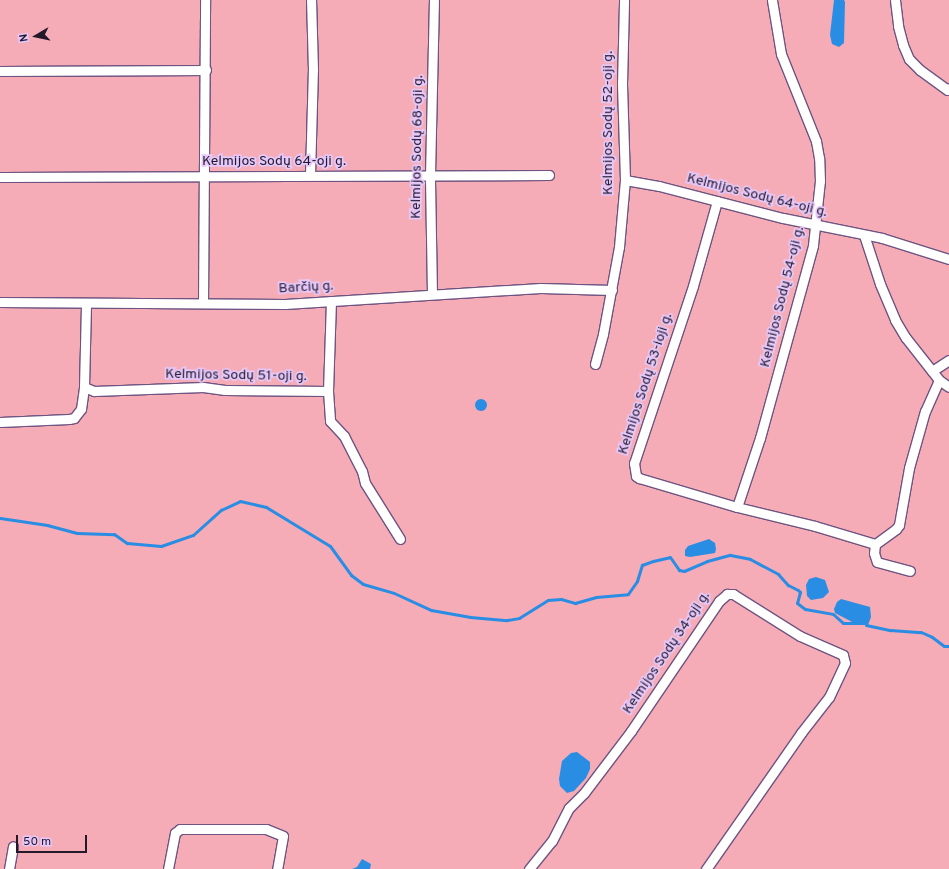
<!DOCTYPE html>
<meta charset="utf-8">
<style>
body{margin:0}
#map{position:relative;width:949px;height:869px;overflow:hidden;background:#e5c9fc;font-family:Overpass,sans-serif}
div>[style]{position:absolute}
[style*='--x']{left:calc(var(--x)*1px);top:calc(var(--y)*1px);width:calc(var(--w)*1px);rotate:calc(var(--a)*1deg)}
.green>*{inset:0;background:#f5acb6;transform-origin:0 0}
.water>*{inset:0;background:#2a8de4}
.round{border-radius:50%}
.stream>*{height:3px;margin:-1.5px;padding:0 1.5px;transform-origin:1.5px;border-radius:1.5px;background:#2a8de4}
.roads{filter:drop-shadow(1px 0 #6e5481) drop-shadow(-1px 0 #6e5481) drop-shadow(0 1px #6e5481) drop-shadow(0 -1px #6e5481)}
.minor>*{height:9px;margin:-4.5px;padding:0 4.5px;transform-origin:4.5px;border-radius:4.5px;background:#fff}
span{translate:-50% -50%;white-space:nowrap;text-align:center;line-height:1.15;-webkit-text-stroke:3.5px #e5c9fc;paint-order:stroke}
.street-label{font-size:14px;color:#23192b}
.north{position:absolute;left:16px;top:16px;width:40px;height:40px;-webkit-text-stroke:3px #e5c9fc;paint-order:stroke;rotate:261deg;font-size:11px;font-weight:700;line-height:16px;text-align:center;color:#23192b}
.north::after{content:'';display:block;margin:auto;width:14px;height:18px;background:#23192b;clip-path:polygon(50% 0,100% 100%,50% 72%,0 100%)}
.scale{position:absolute;left:16px;top:835px;width:71px;height:18px;box-sizing:border-box;border:2px solid #23192b;border-top:0;padding-left:5px;font-size:12px;line-height:14px;white-space:nowrap;color:#23192b;-webkit-text-stroke:3px #e5c9fc;paint-order:stroke}
</style>
<div id="map">
<div class="green">
<i style="left:0;top:0;width:949px;height:869px"></i>
</div>
<div class="water">
<i style="clip-path:polygon(834px 0,844px 0,845px 2px,844px 43px,839px 47px,832px 44px,830px 35px)"></i>
<i class="round" style="left:475px;top:399px;width:12px;height:12px"></i>
<i style="clip-path:polygon(709px 539px,715px 543px,716px 549px,715px 553px,690px 557px,685px 556px,685px 550px,688px 546px)"></i>
<i style="clip-path:polygon(816px 577px,825px 580px,829px 592px,823px 598px,811px 600px,807px 596px,806px 585px,809px 579px)"></i>
<i style="clip-path:polygon(841px 599px,870px 607px,871px 617px,868px 625px,858px 625px,835px 613px,834px 609px,837px 602px)"></i>
<i style="clip-path:polygon(577px 752px,590px 762px,590px 769px,586px 778px,574px 791px,567px 793px,560px 786px,559px 779px,562px 761px,571px 753px)"></i>
<i style="clip-path:polygon(362px 859px,371px 864px,370px 869px,352px 869px,357px 867px)"></i>
</div>
<div class="stream">
<i style="--x:0;--y:518;--w:48;--a:8.5"></i>
<i style="--x:47;--y:525;--w:31;--a:15"></i>
<i style="--x:77;--y:533;--w:37;--a:2"></i>
<i style="--x:114;--y:534;--w:16;--a:35"></i>
<i style="--x:127;--y:543;--w:34;--a:5"></i>
<i style="--x:161;--y:546;--w:34;--a:-19"></i>
<i style="--x:193;--y:535;--w:38;--a:-42"></i>
<i style="--x:221;--y:510;--w:21;--a:-25"></i>
<i style="--x:240;--y:501;--w:27;--a:13"></i>
<i style="--x:266;--y:507;--w:75;--a:31.4"></i>
<i style="--x:330;--y:546;--w:36;--a:54"></i>
<i style="--x:351;--y:575;--w:15;--a:37"></i>
<i style="--x:363;--y:584;--w:32;--a:16"></i>
<i style="--x:394;--y:593;--w:41;--a:24.7"></i>
<i style="--x:431;--y:610;--w:40;--a:10"></i>
<i style="--x:470;--y:617;--w:37;--a:5"></i>
<i style="--x:507;--y:620;--w:12;--a:-9"></i>
<i style="--x:519;--y:618;--w:34;--a:-32"></i>
<i style="--x:548;--y:600;--w:13;--a:-4"></i>
<i style="--x:561;--y:599;--w:15;--a:16"></i>
<i style="--x:575;--y:603;--w:22;--a:-16"></i>
<i style="--x:596;--y:597;--w:32;--a:-5"></i>
<i style="--x:628;--y:594;--w:16;--a:-55"></i>
<i style="--x:637;--y:581;--w:17;--a:-73"></i>
<i style="--x:642;--y:565;--w:12;--a:-20"></i>
<i style="--x:653;--y:561;--w:17;--a:-13"></i>
<i style="--x:670;--y:557;--w:16;--a:55"></i>
<i style="--x:679;--y:570;--w:5;--a:11"></i>
<i style="--x:684;--y:571;--w:25;--a:-23"></i>
<i style="--x:707;--y:561;--w:24;--a:-15"></i>
<i style="--x:730;--y:555;--w:20;--a:11"></i>
<i style="--x:750;--y:559;--w:32;--a:28"></i>
<i style="--x:778;--y:574;--w:15;--a:48"></i>
<i style="--x:788;--y:585;--w:11;--a:27"></i>
<i style="--x:798;--y:590;--w:3;--a:45"></i>
<i style="--x:800;--y:592;--w:11;--a:105"></i>
<i style="--x:797;--y:603;--w:10;--a:37"></i>
<i style="--x:805;--y:609;--w:28;--a:10"></i>
<i style="--x:833;--y:614;--w:13;--a:42"></i>
<i style="--x:843;--y:623;--w:15;--a:0"></i>
<i style="--x:866;--y:625;--w:25;--a:12"></i>
<i style="--x:890;--y:630;--w:31;--a:4"></i>
<i style="--x:921;--y:632;--w:12;--a:24"></i>
<i style="--x:932;--y:637;--w:15;--a:37"></i>
<i style="--x:944;--y:646;--w:5;--a:0"></i>
</div>
<div class="roads">
<div class="minor">
<i style="--x:895;--y:0;--w:26;--a:83"></i>
<i style="--x:898;--y:26;--w:20;--a:75"></i>
<i style="--x:903;--y:45;--w:15;--a:67"></i>
<i style="--x:909;--y:59;--w:16;--a:45"></i>
<i style="--x:920;--y:70;--w:34;--a:36"></i>
<i style="--x:948;--y:90;--w:2;--a:-63"></i>
<i style="--x:0;--y:71;--w:206;--a:-0.3"></i>
<i style="--x:310;--y:175;--w:105;--a:-88.4"></i>
<i style="--x:313;--y:70;--w:70;--a:-91.6"></i>
<i style="--x:0;--y:177;--w:549;--a:-0.21"></i>
<i style="--x:625;--y:180;--w:35;--a:10"></i>
<i style="--x:659;--y:186;--w:128;--a:14.5"></i>
<i style="--x:783;--y:218;--w:101;--a:11.4"></i>
<i style="--x:882;--y:238;--w:70;--a:17.4"></i>
<i style="--x:717;--y:201;--w:88;--a:105.8"></i>
<i style="--x:693;--y:286;--w:187;--a:108.4"></i>
<i style="--x:634;--y:463;--w:13;--a:81"></i>
<i style="--x:636;--y:476;--w:4;--a:34"></i>
<i style="--x:639;--y:478;--w:102;--a:16.5"></i>
<i style="--x:737;--y:507;--w:80;--a:13.7"></i>
<i style="--x:815;--y:526;--w:63;--a:16.7"></i>
<i style="--x:864;--y:235;--w:52;--a:71.9"></i>
<i style="--x:880;--y:284;--w:39;--a:67"></i>
<i style="--x:895;--y:320;--w:21;--a:59"></i>
<i style="--x:906;--y:338;--w:53;--a:51.8"></i>
<i style="--x:939;--y:380;--w:34;--a:114"></i>
<i style="--x:925;--y:411;--w:59;--a:105.7"></i>
<i style="--x:909;--y:468;--w:58;--a:100"></i>
<i style="--x:899;--y:525;--w:5;--a:127"></i>
<i style="--x:896;--y:529;--w:26;--a:144"></i>
<i style="--x:875;--y:544;--w:9;--a:96"></i>
<i style="--x:874;--y:553;--w:9;--a:72"></i>
<i style="--x:877;--y:562;--w:34;--a:15"></i>
<i style="--x:432;--y:294;--w:119;--a:-91"></i>
<i style="--x:430;--y:175;--w:175;--a:-88.7"></i>
<i style="--x:0;--y:302;--w:285;--a:0.4"></i>
<i style="--x:285;--y:304;--w:256;--a:-3.6"></i>
<i style="--x:541;--y:288;--w:71;--a:1.6"></i>
<i style="--x:203;--y:302;--w:302;--a:-89.6"></i>
<i style="--x:595;--y:364;--w:31;--a:-75"></i>
<i style="--x:603;--y:334;--w:88;--a:-79.6"></i>
<i style="--x:619;--y:247;--w:67;--a:-84.9"></i>
<i style="--x:625;--y:180;--w:96;--a:-91.8"></i>
<i style="--x:622;--y:84;--w:84;--a:-88.6"></i>
<i style="--x:932;--y:371;--w:20;--a:-33"></i>
<i style="--x:939;--y:380;--w:12;--a:35"></i>
<i style="--x:84;--y:387;--w:84;--a:-88.6"></i>
<i style="--x:328;--y:391;--w:90;--a:-88.1"></i>
<i style="--x:0;--y:422;--w:69;--a:-2.5"></i>
<i style="--x:69;--y:419;--w:5;--a:-11"></i>
<i style="--x:74;--y:418;--w:11;--a:-52"></i>
<i style="--x:81;--y:409;--w:22;--a:-82"></i>
<i style="--x:84;--y:387;--w:11;--a:22"></i>
<i style="--x:94;--y:391;--w:109;--a:-2.1"></i>
<i style="--x:203;--y:387;--w:22;--a:8"></i>
<i style="--x:225;--y:390;--w:103;--a:0.6"></i>
<i style="--x:328;--y:391;--w:30;--a:86"></i>
<i style="--x:330;--y:421;--w:21;--a:47"></i>
<i style="--x:344;--y:436;--w:39;--a:63"></i>
<i style="--x:362;--y:471;--w:12;--a:76"></i>
<i style="--x:365;--y:483;--w:66;--a:58"></i>
<i style="--x:737;--y:507;--w:73;--a:-71.6"></i>
<i style="--x:760;--y:438;--w:200;--a:-74.6"></i>
<i style="--x:813;--y:245;--w:64;--a:-83.8"></i>
<i style="--x:820;--y:181;--w:23;--a:-92"></i>
<i style="--x:819;--y:158;--w:17;--a:-100"></i>
<i style="--x:816;--y:141;--w:94;--a:-111.9"></i>
<i style="--x:781;--y:54;--w:55;--a:-99.5"></i>
<i style="--x:9;--y:869;--w:23;--a:-80"></i>
<i style="--x:168;--y:869;--w:37;--a:-79"></i>
<i style="--x:175;--y:833;--w:6;--a:-39"></i>
<i style="--x:180;--y:829;--w:86;--a:0"></i>
<i style="--x:266;--y:829;--w:18;--a:22"></i>
<i style="--x:283;--y:836;--w:34;--a:100"></i>
<i style="--x:529;--y:869;--w:36;--a:-51"></i>
<i style="--x:552;--y:841;--w:37;--a:-63"></i>
<i style="--x:569;--y:808;--w:21;--a:-45"></i>
<i style="--x:584;--y:793;--w:78;--a:-52.8"></i>
<i style="--x:631;--y:731;--w:157;--a:-55.9"></i>
<i style="--x:719;--y:601;--w:11;--a:-41"></i>
<i style="--x:727;--y:594;--w:6;--a:0"></i>
<i style="--x:733;--y:594;--w:79;--a:32.1"></i>
<i style="--x:800;--y:636;--w:47;--a:23.8"></i>
<i style="--x:843;--y:655;--w:8;--a:76"></i>
<i style="--x:845;--y:663;--w:38;--a:115"></i>
<i style="--x:829;--y:697;--w:46;--a:127.9"></i>
<i style="--x:801;--y:733;--w:166;--a:124.9"></i>
</div>
</div>
<div class="street-label">
<span style="left:609px;top:123px;rotate:-90deg">Kelmijos Sodų 52-oji g.</span>
<span style="left:418px;top:147px;rotate:-89deg">Kelmijos Sodų 68-oji g.</span>
<span style="left:274px;top:162px">Kelmijos Sodų 64-oji g.</span>
<span style="left:757px;top:196px;rotate:14deg">Kelmijos Sodų 64-oji g.</span>
<span style="left:306px;top:288px;rotate:-3deg">Barčių g.</span>
<span style="left:783px;top:297px;rotate:-76deg">Kelmijos Sodų 54-oji g.</span>
<span style="left:236px;top:376px;rotate:1deg">Kelmijos Sodų 51-oji g.</span>
<span style="left:646px;top:384px;rotate:-72deg">Kelmijos Sodų 53-ioji g.</span>
<span style="left:667px;top:653px;rotate:-56deg">Kelmijos Sodų 34-oji g.</span>
</div>
<div class="north">N</div>
<div class="scale">50 m</div>
</div>
